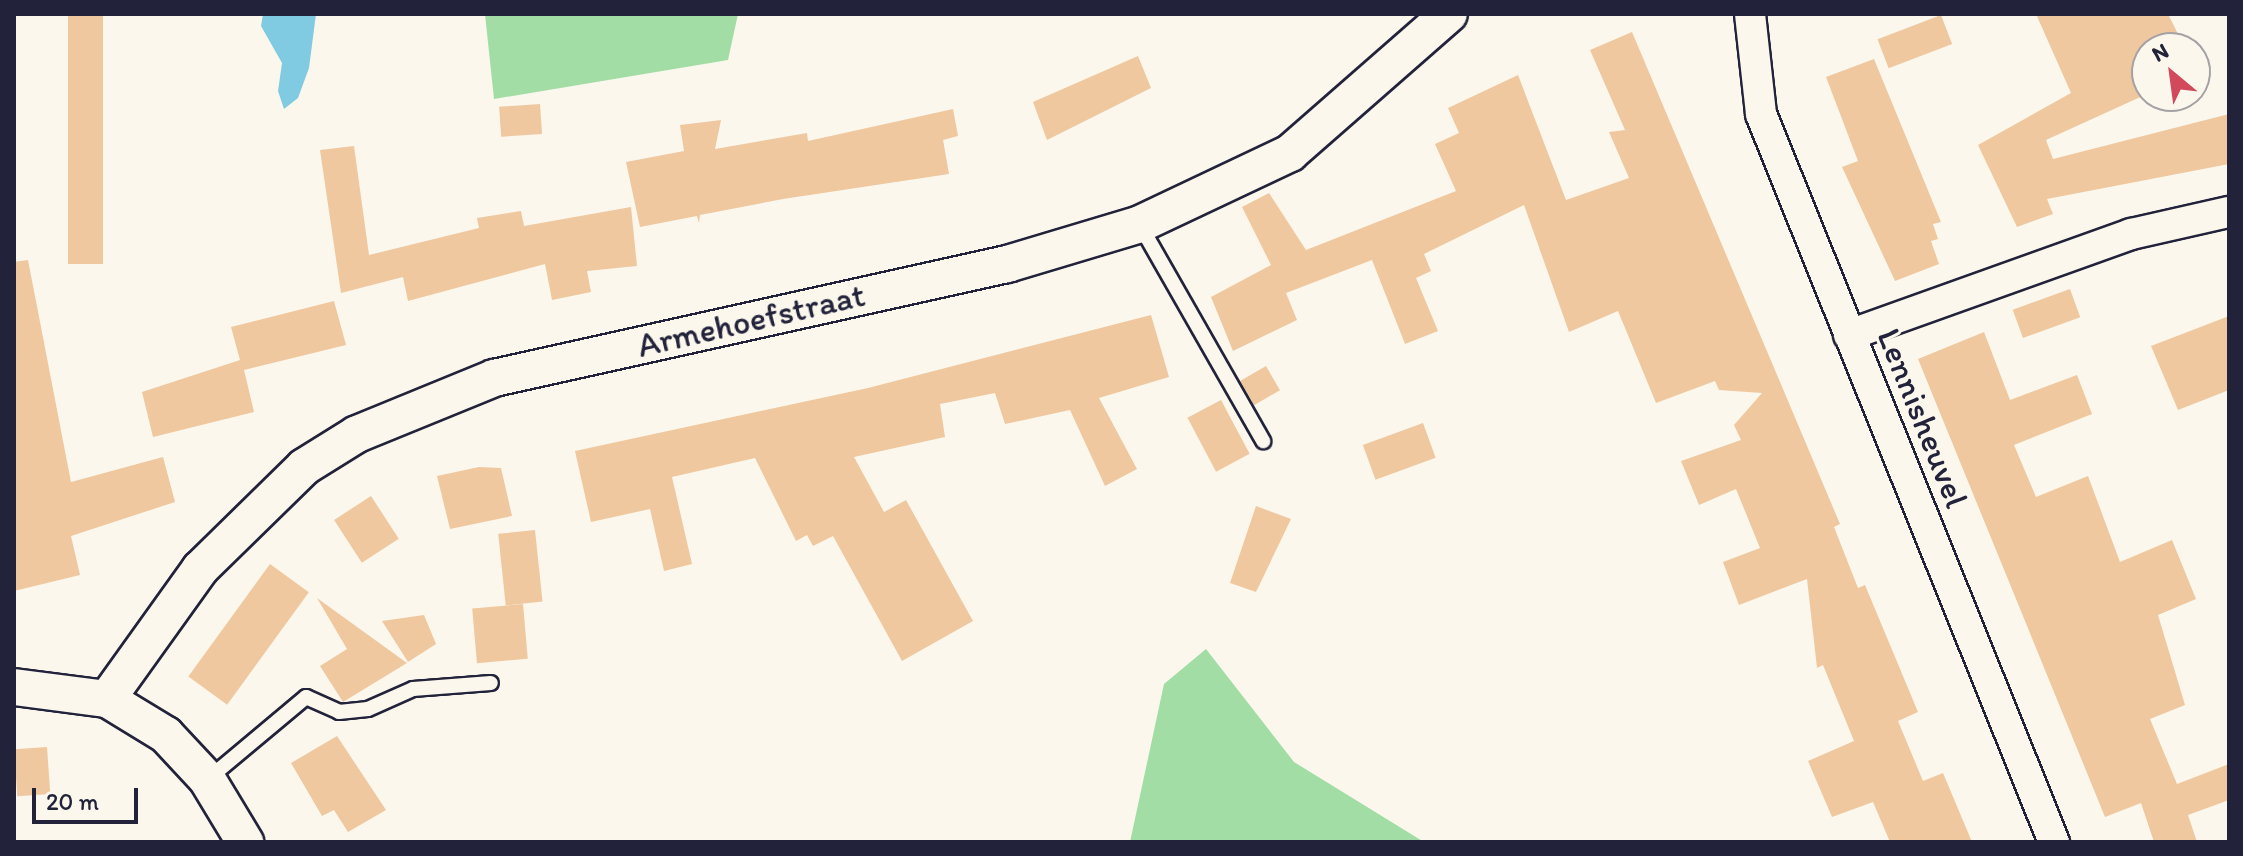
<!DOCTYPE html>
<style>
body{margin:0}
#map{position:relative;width:2243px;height:856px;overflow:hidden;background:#fbf7ec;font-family:Itim,sans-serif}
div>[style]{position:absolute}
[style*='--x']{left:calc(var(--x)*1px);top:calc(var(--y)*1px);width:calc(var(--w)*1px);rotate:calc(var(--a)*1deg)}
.green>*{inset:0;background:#a1dda4}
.water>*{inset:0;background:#80cbe1}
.building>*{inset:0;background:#efc89f;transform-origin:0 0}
.roads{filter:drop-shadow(2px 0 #22223b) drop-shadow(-2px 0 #22223b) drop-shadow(0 2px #22223b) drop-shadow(0 -2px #22223b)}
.service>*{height:14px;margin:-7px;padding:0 7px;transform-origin:7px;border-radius:7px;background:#fbf7ec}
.minor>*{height:30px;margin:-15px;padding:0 15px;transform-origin:15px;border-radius:15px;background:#fbf7ec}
.tertiary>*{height:36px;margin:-18px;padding:0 18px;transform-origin:18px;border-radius:18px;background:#fbf7ec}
span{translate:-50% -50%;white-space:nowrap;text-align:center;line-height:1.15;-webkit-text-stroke:6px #fbf7ec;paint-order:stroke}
.street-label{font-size:34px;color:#22223b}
.frame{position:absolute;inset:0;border:16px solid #22223b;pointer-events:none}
.north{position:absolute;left:2131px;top:32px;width:80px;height:80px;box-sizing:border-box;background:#fbf7ec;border:2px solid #a4a2a5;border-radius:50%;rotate:331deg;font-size:22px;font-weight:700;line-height:32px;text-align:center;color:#22223b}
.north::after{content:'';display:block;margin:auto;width:28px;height:36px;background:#d1495b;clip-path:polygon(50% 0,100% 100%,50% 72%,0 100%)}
.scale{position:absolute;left:32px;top:788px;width:106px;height:36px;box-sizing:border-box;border:4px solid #22223b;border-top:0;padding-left:10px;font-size:24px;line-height:28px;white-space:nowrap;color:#22223b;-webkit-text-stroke:6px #fbf7ec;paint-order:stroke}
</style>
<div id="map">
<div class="green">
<i style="clip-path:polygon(485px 14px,738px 14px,728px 60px,494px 99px)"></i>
<i style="clip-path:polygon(1206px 649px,1294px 762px,1424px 842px,1130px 842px,1164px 684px)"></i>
</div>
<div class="water">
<i style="clip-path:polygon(263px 14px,316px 14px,309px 68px,298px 98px,284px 109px,278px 91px,282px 63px,261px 26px)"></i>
</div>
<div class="building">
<i style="left:68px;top:14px;width:35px;height:250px"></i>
<i style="clip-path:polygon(2036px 14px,2168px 14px,2185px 48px,2147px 48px,2147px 94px,2046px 140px,2053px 159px,2229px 114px,2229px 164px,2047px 199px,2053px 214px,2017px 227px,1978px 145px,2071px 93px)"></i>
<i style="left:1941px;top:15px;width:31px;height:68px;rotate:69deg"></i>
<i style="clip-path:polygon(1632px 32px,1840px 524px,1834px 527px,1858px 588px,1865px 585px,1918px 712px,1898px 721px,1923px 781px,1943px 773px,1972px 842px,1890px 842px,1873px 802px,1832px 817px,1808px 761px,1854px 741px,1823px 665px,1817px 668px,1807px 579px,1739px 605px,1723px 562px,1760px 548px,1736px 489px,1699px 505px,1681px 461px,1741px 440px,1734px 425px,1762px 393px,1719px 390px,1715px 381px,1656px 403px,1618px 311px,1569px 332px,1524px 205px,1424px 254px,1431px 271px,1416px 278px,1438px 331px,1405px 344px,1372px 260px,1286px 293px,1297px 320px,1233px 351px,1211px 297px,1271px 265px,1242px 207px,1269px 193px,1306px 250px,1456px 191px,1435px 144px,1459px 133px,1448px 108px,1518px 75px,1566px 200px,1629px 178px,1609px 132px,1625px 130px,1590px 50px)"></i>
<i style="clip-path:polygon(1138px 56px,1151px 88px,1047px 140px,1033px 102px)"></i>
<i style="clip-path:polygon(1874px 59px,1941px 222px,1933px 224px,1938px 239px,1931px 241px,1939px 264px,1895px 281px,1842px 167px,1858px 161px,1826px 77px)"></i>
<i style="left:540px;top:104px;width:30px;height:41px;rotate:86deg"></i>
<i style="clip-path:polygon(953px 109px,958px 136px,943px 140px,949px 174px,783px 199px,700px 215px,699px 223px,697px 216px,640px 227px,626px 162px,684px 151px,680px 125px,721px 120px,715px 149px,807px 133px,808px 141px)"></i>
<i style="clip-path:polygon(354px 146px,369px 255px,479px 228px,477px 218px,521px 211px,524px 226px,631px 207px,637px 266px,587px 271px,591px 292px,552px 300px,545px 264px,408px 301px,403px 277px,341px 293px,320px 150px)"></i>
<i style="clip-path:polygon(28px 260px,71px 482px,163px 457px,175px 502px,71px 536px,80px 575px,14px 591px,14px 262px)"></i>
<i style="left:2070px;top:289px;width:30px;height:61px;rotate:70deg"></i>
<i style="clip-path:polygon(334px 301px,346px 345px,244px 370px,254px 412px,153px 437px,142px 392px,240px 360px,231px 327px)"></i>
<i style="clip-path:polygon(1151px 315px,1169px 377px,1099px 398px,1137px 469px,1105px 486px,1070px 410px,1005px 424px,995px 393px,940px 404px,945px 437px,854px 457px,884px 512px,906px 500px,973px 621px,902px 661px,833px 536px,813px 546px,807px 535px,796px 541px,755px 458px,672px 477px,692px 564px,664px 571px,650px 509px,591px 522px,575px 451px,868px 388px)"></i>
<i style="clip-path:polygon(2229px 316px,2229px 390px,2178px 410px,2151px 346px)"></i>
<i style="clip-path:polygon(1984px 332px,2010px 400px,2077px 375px,2092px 414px,2014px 445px,2036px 497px,2088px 476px,2120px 562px,2172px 540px,2196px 599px,2158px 615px,2185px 705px,2150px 719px,2177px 784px,2229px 764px,2229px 800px,2188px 815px,2197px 842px,2154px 842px,2141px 803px,2105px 817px,1918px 359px)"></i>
<i style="left:1266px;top:366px;width:28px;height:30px;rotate:60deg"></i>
<i style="left:1221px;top:400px;width:61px;height:38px;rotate:62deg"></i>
<i style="left:1423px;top:423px;width:37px;height:64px;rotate:70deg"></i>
<i style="clip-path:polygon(479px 467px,501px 468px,512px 516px,450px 529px,437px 476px)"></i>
<i style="left:371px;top:496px;width:51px;height:44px;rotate:57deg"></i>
<i style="clip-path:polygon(1256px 506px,1291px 519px,1256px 592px,1230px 583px)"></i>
<i style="left:535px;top:530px;width:72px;height:37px;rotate:84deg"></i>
<i style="left:270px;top:564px;width:48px;height:139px;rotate:36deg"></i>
<i style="clip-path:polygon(317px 598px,407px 663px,343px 702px,320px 666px,347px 649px)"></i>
<i style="left:523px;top:604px;width:55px;height:51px;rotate:85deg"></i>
<i style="clip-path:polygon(424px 615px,436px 644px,408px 662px,382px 621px)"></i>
<i style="clip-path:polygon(337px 736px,386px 810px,348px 832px,334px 810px,322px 816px,291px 763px)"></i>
<i style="left:47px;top:747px;width:47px;height:33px;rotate:86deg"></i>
</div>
<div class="roads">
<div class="service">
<i style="--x:1140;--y:225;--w:249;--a:60.3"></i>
<i style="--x:208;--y:779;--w:128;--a:-39.9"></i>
<i style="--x:306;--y:697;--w:36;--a:24"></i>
<i style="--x:339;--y:712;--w:29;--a:-6"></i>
<i style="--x:368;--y:709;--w:49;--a:-24"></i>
<i style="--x:413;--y:689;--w:78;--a:-4.4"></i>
</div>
<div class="minor">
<i style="--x:1750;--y:14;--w:101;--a:83.7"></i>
<i style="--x:1761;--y:114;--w:785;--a:68.08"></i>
<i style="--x:1849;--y:335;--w:300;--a:-19.7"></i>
<i style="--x:2131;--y:234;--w:100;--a:-12.7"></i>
</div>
<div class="tertiary">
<i style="--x:14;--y:687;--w:94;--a:7.4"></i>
<i style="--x:107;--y:699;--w:69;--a:31.4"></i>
<i style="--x:166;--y:735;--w:60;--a:47"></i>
<i style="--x:207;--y:779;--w:74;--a:58.9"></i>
<i style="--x:107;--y:699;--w:160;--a:-54.4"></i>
<i style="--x:200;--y:569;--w:146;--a:-44.4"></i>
<i style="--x:304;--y:467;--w:62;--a:-31.9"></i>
<i style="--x:357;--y:434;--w:148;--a:-22.2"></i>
<i style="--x:494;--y:378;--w:526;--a:-12.53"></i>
<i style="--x:1007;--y:264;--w:139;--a:-16.7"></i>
<i style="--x:1140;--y:224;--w:166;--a:-25.3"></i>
<i style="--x:1290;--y:153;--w:211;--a:-41.2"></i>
</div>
</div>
<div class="street-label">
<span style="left:751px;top:320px;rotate:-13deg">Armehoefstraat</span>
<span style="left:1923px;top:418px;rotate:68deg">Lennisheuvel</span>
</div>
<div class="frame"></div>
<div class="north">N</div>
<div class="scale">20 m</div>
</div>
